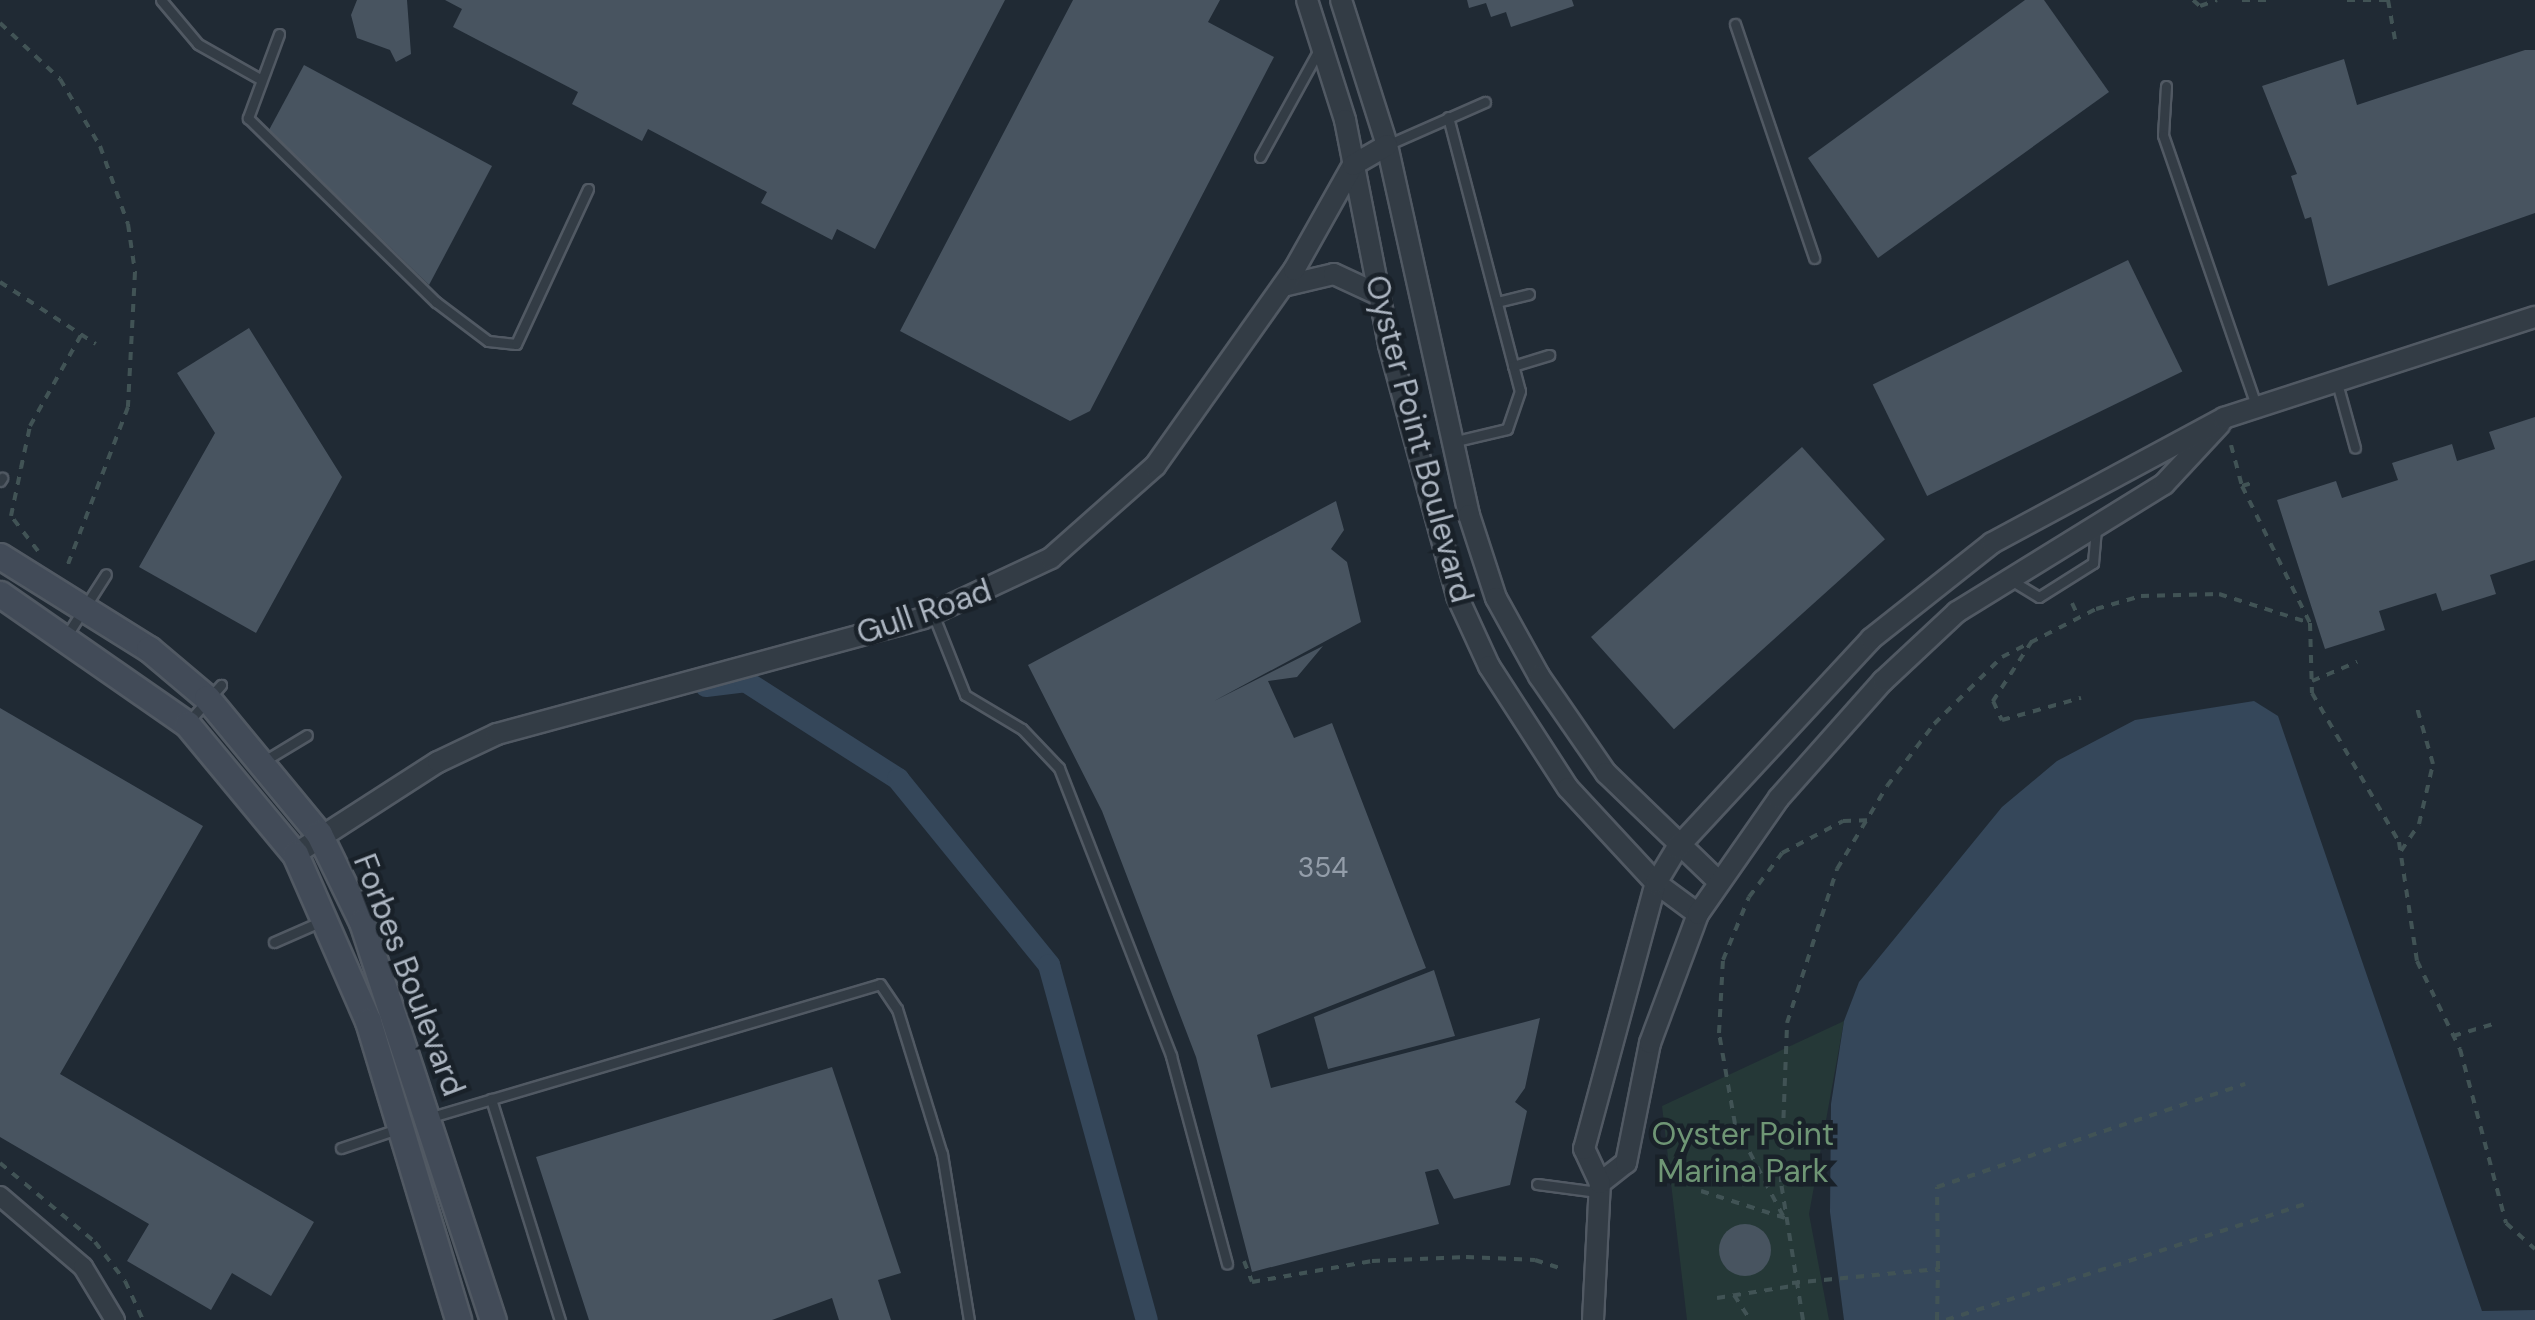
<!DOCTYPE html>
<style>
body{margin:0}
#map{position:relative;width:2535px;height:1320px;overflow:hidden;background:#202a34;font-family:"DM Sans",sans-serif}
div>[style]{position:absolute}
[style*='--x']{left:calc(var(--x)*1px);top:calc(var(--y)*1px);width:calc(var(--w)*1px);rotate:calc(var(--a)*1deg)}
.green>*{inset:0;background:#253837}
.water>*{inset:0;background:#35475a}
.canal>*{height:22px;margin:-11px;padding:0 11px;transform-origin:11px;border-radius:11px;background:#35475a}
.building>*{inset:0;background:#485460;transform-origin:0 0}
.round{border-radius:50%}
.path>*{height:4px;margin-top:-2px;transform-origin:0;background:repeating-linear-gradient(90deg,#415355 0 8px,transparent 0 16px)}
.roads{filter:drop-shadow(2px 0 #515963) drop-shadow(-2px 0 #515963) drop-shadow(0 2px #515963) drop-shadow(0 -2px #515963)}
.service>*{height:9px;margin:-4.5px;padding:0 4.5px;transform-origin:4.5px;border-radius:4.5px;background:#333c45}
.minor>*{height:18px;margin:-9px;padding:0 9px;transform-origin:9px;border-radius:9px;background:#333c45}
.tertiary>*{height:20px;margin:-10px;padding:0 10px;transform-origin:10px;border-radius:10px;background:#333c45}
.secondary>*{height:25px;margin:-12.5px;padding:0 12.5px;transform-origin:12.5px;border-radius:12.5px;background:#424b58}
span{translate:-50% -50%;white-space:nowrap;text-align:center;line-height:1.15;-webkit-text-stroke:9px #192129;paint-order:stroke}
.number-label{font-size:28px;color:#949eaa}
.number-label span{-webkit-text-stroke-width:0}
.street-label{font-size:32px;color:#adb6c2}
.park-label{font-size:32px;color:#6f9675}
</style>
<div id="map">
<div class="green">
<i style="clip-path:polygon(1844px 1021px,1809px 1214px,1829px 1320px,1687px 1320px,1662px 1106px)"></i>
</div>
<div class="water">
<i style="clip-path:polygon(2254px 701px,2278px 716px,2482px 1311px,2535px 1310px,2535px 1320px,1844px 1320px,1830px 1212px,1831px 1104px,1844px 1021px,1859px 982px,2002px 807px,2057px 761px,2135px 720px)"></i>
</div>
<div class="canal">
<i style="--x:706;--y:686;--w:39;--a:-7"></i>
<i style="--x:745;--y:681;--w:182;--a:32.6"></i>
<i style="--x:898;--y:779;--w:240;--a:50.9"></i>
<i style="--x:1049;--y:965;--w:368;--a:74.6"></i>
</div>
<div class="building">
<i style="clip-path:polygon(357px 0,407px 0,411px 54px,396px 62px,390px 50px,357px 38px,351px 15px)"></i>
<i style="clip-path:polygon(445px 0,1005px 0,875px 249px,837px 229px,832px 240px,761px 203px,767px 192px,648px 129px,642px 141px,572px 104px,578px 92px,453px 27px,462px 9px)"></i>
<i style="clip-path:polygon(1073px 0,1220px 0,1208px 22px,1274px 57px,1090px 411px,1070px 421px,900px 331px)"></i>
<i style="clip-path:polygon(1467px 0,1572px 0,1574px 6px,1511px 27px,1506px 12px,1491px 17px,1486px 3px,1469px 8px)"></i>
<i style="clip-path:polygon(2025px 0,2044px 0,2109px 92px,1878px 258px,1808px 158px)"></i>
<i style="clip-path:polygon(2525px 50px,2535px 50px,2535px 213px,2328px 286px,2311px 217px,2305px 219px,2291px 176px,2297px 174px,2262px 86px,2344px 59px,2357px 105px)"></i>
<i style="clip-path:polygon(304px 65px,492px 166px,429px 285px,269px 130px)"></i>
<i style="left:2128px;top:260px;width:124px;height:284px;rotate:64deg"></i>
<i style="clip-path:polygon(249px 328px,342px 477px,256px 633px,139px 567px,215px 433px,177px 373px)"></i>
<i style="clip-path:polygon(2535px 417px,2535px 560px,2490px 575px,2496px 594px,2442px 611px,2436px 593px,2379px 611px,2385px 630px,2325px 649px,2277px 500px,2336px 481px,2342px 498px,2398px 480px,2392px 463px,2452px 444px,2457px 461px,2495px 449px,2489px 432px)"></i>
<i style="left:1802px;top:447px;width:124px;height:284px;rotate:48deg"></i>
<i style="clip-path:polygon(1336px 501px,1344px 530px,1331px 549px,1347px 562px,1361px 622px,1214px 701px,1323px 646px,1297px 677px,1268px 681px,1294px 738px,1332px 723px,1426px 968px,1257px 1035px,1271px 1088px,1540px 1018px,1525px 1088px,1515px 1102px,1527px 1111px,1510px 1185px,1454px 1199px,1438px 1169px,1425px 1172px,1439px 1224px,1252px 1272px,1196px 1057px,1102px 811px,1028px 665px)"></i>
<i style="clip-path:polygon(0 708px,203px 826px,60px 1074px,314px 1222px,271px 1296px,232px 1273px,211px 1310px,127px 1261px,149px 1224px,0 1137px)"></i>
<i style="clip-path:polygon(1434px 970px,1455px 1036px,1328px 1069px,1314px 1017px)"></i>
<i style="clip-path:polygon(832px 1067px,901px 1273px,878px 1280px,891px 1320px,839px 1320px,832px 1298px,772px 1320px,589px 1320px,536px 1157px)"></i>
<i class="round" style="left:1719px;top:1224px;width:52px;height:52px"></i>
</div>
<div class="path">
<i style="--x:2193;--y:0;--w:9;--a:41"></i>
<i style="--x:2200;--y:6;--w:18;--a:-19"></i>
<i style="--x:2242;--y:0;--w:32;--a:0"></i>
<i style="--x:2347;--y:0;--w:41;--a:0"></i>
<i style="--x:2388;--y:0;--w:40;--a:80"></i>
<i style="--x:0;--y:23;--w:82;--a:43"></i>
<i style="--x:60;--y:79;--w:78;--a:59.2"></i>
<i style="--x:100;--y:146;--w:83;--a:70.3"></i>
<i style="--x:128;--y:224;--w:49;--a:81.7"></i>
<i style="--x:135;--y:272;--w:135;--a:93"></i>
<i style="--x:128;--y:407;--w:173;--a:110.9"></i>
<i style="--x:0;--y:282;--w:114;--a:32.9"></i>
<i style="--x:2231;--y:445;--w:42;--a:75"></i>
<i style="--x:2242;--y:486;--w:153;--a:63.6"></i>
<i style="--x:2310;--y:623;--w:70;--a:88.4"></i>
<i style="--x:2312;--y:693;--w:173;--a:59.7"></i>
<i style="--x:2399;--y:842;--w:120;--a:81.4"></i>
<i style="--x:2417;--y:961;--w:98;--a:64"></i>
<i style="--x:2460;--y:1049;--w:180;--a:75.2"></i>
<i style="--x:2506;--y:1223;--w:39;--a:42"></i>
<i style="--x:2242;--y:486;--w:14;--a:-17"></i>
<i style="--x:38;--y:551;--w:44;--a:-127.6"></i>
<i style="--x:11;--y:516;--w:49;--a:-78.2"></i>
<i style="--x:21;--y:468;--w:43;--a:-77.9"></i>
<i style="--x:30;--y:426;--w:104;--a:-60.7"></i>
<i style="--x:2072;--y:603;--w:14;--a:65"></i>
<i style="--x:2032;--y:641;--w:72;--a:123"></i>
<i style="--x:1993;--y:701;--w:21;--a:65"></i>
<i style="--x:2002;--y:720;--w:82;--a:-15.6"></i>
<i style="--x:2312;--y:681;--w:49;--a:-22.9"></i>
<i style="--x:2401;--y:851;--w:32;--a:-56"></i>
<i style="--x:2419;--y:824;--w:62;--a:-76.9"></i>
<i style="--x:2433;--y:764;--w:58;--a:-105.9"></i>
<i style="--x:2453;--y:1036;--w:46;--a:-16.5"></i>
<i style="--x:0;--y:1163;--w:124;--a:39.7"></i>
<i style="--x:95;--y:1242;--w:49;--a:52.4"></i>
<i style="--x:125;--y:1281;--w:43;--a:65.2"></i>
<i style="--x:1701;--y:1191;--w:88;--a:17.8"></i>
<i style="--x:1783;--y:1216;--w:104;--a:-117.6"></i>
<i style="--x:1735;--y:1124;--w:92;--a:-100"></i>
<i style="--x:1719;--y:1033;--w:73;--a:-86.9"></i>
<i style="--x:1723;--y:960;--w:68;--a:-67.6"></i>
<i style="--x:1749;--y:897;--w:55;--a:-53.1"></i>
<i style="--x:1782;--y:853;--w:69;--a:-27.7"></i>
<i style="--x:1843;--y:821;--w:24;--a:-2"></i>
<i style="--x:1244;--y:1261;--w:22;--a:69"></i>
<i style="--x:1252;--y:1282;--w:122;--a:-9.9"></i>
<i style="--x:1372;--y:1261;--w:94;--a:-2.4"></i>
<i style="--x:1466;--y:1257;--w:69;--a:2.5"></i>
<i style="--x:1535;--y:1260;--w:25;--a:18"></i>
<i style="--x:1792;--y:1283;--w:147;--a:-5.5"></i>
<i style="--x:1938;--y:1269;--w:82;--a:-90.7"></i>
<i style="--x:1937;--y:1187;--w:325;--a:-18.5"></i>
<i style="--x:1734;--y:1295;--w:30;--a:57"></i>
<i style="--x:1717;--y:1298;--w:76;--a:-9.1"></i>
<i style="--x:1803;--y:1320;--w:140;--a:-99.1"></i>
<i style="--x:1781;--y:1182;--w:159;--a:-87.8"></i>
<i style="--x:1787;--y:1023;--w:162;--a:-72"></i>
<i style="--x:1837;--y:869;--w:97;--a:-58.9"></i>
<i style="--x:1887;--y:786;--w:78;--a:-52.8"></i>
<i style="--x:1934;--y:724;--w:95;--a:-44.6"></i>
<i style="--x:2002;--y:657;--w:106;--a:-27.1"></i>
<i style="--x:2096;--y:609;--w:47;--a:-16.1"></i>
<i style="--x:2141;--y:596;--w:78;--a:-1.5"></i>
<i style="--x:2219;--y:594;--w:96;--a:17.7"></i>
<i style="--x:1937;--y:1320;--w:50;--a:-88.9"></i>
<i style="--x:1946;--y:1320;--w:384;--a:-17.9"></i>
</div>
<div class="roads">
<div class="service">
<i style="--x:161;--y:0;--w:57;--a:49.9"></i>
<i style="--x:198;--y:44;--w:71;--a:29.4"></i>
<i style="--x:1735;--y:24;--w:247;--a:71.3"></i>
<i style="--x:279;--y:34;--w:90;--a:110.3"></i>
<i style="--x:248;--y:118;--w:263;--a:44.4"></i>
<i style="--x:436;--y:302;--w:65;--a:36.9"></i>
<i style="--x:488;--y:341;--w:28;--a:6"></i>
<i style="--x:516;--y:344;--w:171;--a:-65.1"></i>
<i style="--x:2166;--y:86;--w:49;--a:93.5"></i>
<i style="--x:2163;--y:135;--w:289;--a:71"></i>
<i style="--x:1448;--y:117;--w:283;--a:75.3"></i>
<i style="--x:1520;--y:391;--w:40;--a:108.9"></i>
<i style="--x:1507;--y:429;--w:57;--a:166.7"></i>
<i style="--x:1387;--y:145;--w:107;--a:-23.7"></i>
<i style="--x:1260;--y:157;--w:124;--a:-61.2"></i>
<i style="--x:1497;--y:302;--w:33;--a:-14"></i>
<i style="--x:1513;--y:366;--w:38;--a:-17"></i>
<i style="--x:2337;--y:383;--w:67;--a:74.5"></i>
<i style="--x:0;--y:481;--w:4;--a:-56"></i>
<i style="--x:2009;--y:579;--w:35;--a:31"></i>
<i style="--x:2039;--y:597;--w:64;--a:-32.2"></i>
<i style="--x:2093;--y:563;--w:36;--a:-85"></i>
<i style="--x:933;--y:614;--w:87;--a:68.4"></i>
<i style="--x:965;--y:695;--w:66;--a:30.8"></i>
<i style="--x:1022;--y:729;--w:54;--a:46.5"></i>
<i style="--x:1059;--y:768;--w:309;--a:68.7"></i>
<i style="--x:1171;--y:1056;--w:215;--a:74.9"></i>
<i style="--x:67;--y:635;--w:72;--a:-57.4"></i>
<i style="--x:190;--y:720;--w:47;--a:-48.5"></i>
<i style="--x:264;--y:761;--w:50;--a:-31.2"></i>
<i style="--x:274;--y:942;--w:52;--a:-23.6"></i>
<i style="--x:491;--y:1099;--w:232;--a:72.7"></i>
<i style="--x:428;--y:1118;--w:471;--a:-16.5"></i>
<i style="--x:880;--y:984;--w:30;--a:56"></i>
<i style="--x:897;--y:1009;--w:152;--a:72.8"></i>
<i style="--x:942;--y:1154;--w:168;--a:80.8"></i>
<i style="--x:341;--y:1148;--w:62;--a:-18.7"></i>
<i style="--x:1537;--y:1184;--w:61;--a:7.6"></i>
</div>
<div class="minor">
<i style="--x:0;--y:1196;--w:109;--a:40.5"></i>
<i style="--x:83;--y:1267;--w:62;--a:58.9"></i>
</div>
<div class="tertiary">
<i style="--x:1307;--y:0;--w:126;--a:72.4"></i>
<i style="--x:1345;--y:120;--w:229;--a:78.9"></i>
<i style="--x:1389;--y:345;--w:260;--a:74.8"></i>
<i style="--x:1457;--y:596;--w:77;--a:65.4"></i>
<i style="--x:1489;--y:666;--w:145;--a:57.1"></i>
<i style="--x:1568;--y:788;--w:129;--a:47.2"></i>
<i style="--x:1656;--y:883;--w:52;--a:36.4"></i>
<i style="--x:1341;--y:0;--w:152;--a:72.4"></i>
<i style="--x:1387;--y:145;--w:379;--a:77.5"></i>
<i style="--x:1469;--y:515;--w:87;--a:72"></i>
<i style="--x:1496;--y:598;--w:89;--a:61.1"></i>
<i style="--x:1539;--y:676;--w:118;--a:55.4"></i>
<i style="--x:1606;--y:773;--w:157;--a:44"></i>
<i style="--x:1283;--y:286;--w:52;--a:-13.2"></i>
<i style="--x:1334;--y:274;--w:47;--a:24.9"></i>
<i style="--x:295;--y:854;--w:170;--a:-32.8"></i>
<i style="--x:438;--y:762;--w:65;--a:-25.4"></i>
<i style="--x:497;--y:734;--w:442;--a:-15.2"></i>
<i style="--x:923;--y:618;--w:141;--a:-25.1"></i>
<i style="--x:1051;--y:558;--w:139;--a:-41.5"></i>
<i style="--x:1155;--y:466;--w:240;--a:-54.7"></i>
<i style="--x:1294;--y:270;--w:120;--a:-60.7"></i>
<i style="--x:1353;--y:165;--w:39;--a:-30"></i>
<i style="--x:1600;--y:1183;--w:33;--a:-38"></i>
<i style="--x:1626;--y:1163;--w:122;--a:-78.7"></i>
<i style="--x:1650;--y:1043;--w:138;--a:-69.6"></i>
<i style="--x:1698;--y:914;--w:141;--a:-55.1"></i>
<i style="--x:1779;--y:798;--w:157;--a:-48.4"></i>
<i style="--x:1883;--y:681;--w:101;--a:-43"></i>
<i style="--x:1957;--y:612;--w:243;--a:-31.7"></i>
<i style="--x:2164;--y:484;--w:82;--a:-47"></i>
<i style="--x:1593;--y:1320;--w:137;--a:-87.1"></i>
<i style="--x:1600;--y:1183;--w:38;--a:-115"></i>
<i style="--x:1584;--y:1149;--w:276;--a:-74.9"></i>
<i style="--x:1656;--y:883;--w:41;--a:-59"></i>
<i style="--x:1677;--y:848;--w:285;--a:-47.1"></i>
<i style="--x:1871;--y:639;--w:154;--a:-38.4"></i>
<i style="--x:1992;--y:543;--w:264;--a:-28.3"></i>
<i style="--x:2224;--y:418;--w:327;--a:-18"></i>
</div>
<div class="secondary">
<i style="--x:0;--y:556;--w:176;--a:32"></i>
<i style="--x:149;--y:649;--w:76;--a:40.2"></i>
<i style="--x:207;--y:698;--w:176;--a:50.5"></i>
<i style="--x:319;--y:834;--w:98;--a:64"></i>
<i style="--x:362;--y:922;--w:419;--a:71.8"></i>
<i style="--x:0;--y:594;--w:228;--a:34.8"></i>
<i style="--x:187;--y:724;--w:169;--a:50.3"></i>
<i style="--x:295;--y:854;--w:182;--a:66.4"></i>
<i style="--x:368;--y:1021;--w:312;--a:73.2"></i>
</div>
</div>
<div class="number-label">
<span style="left:1323px;top:868px">354</span>
</div>
<div class="street-label">
<span style="left:1419px;top:439px;rotate:75deg">Oyster Point Boulevard</span>
<span style="left:924px;top:612px;rotate:-19deg">Gull Road</span>
<span style="left:409px;top:975px;rotate:69deg">Forbes Boulevard</span>
</div>
<div class="park-label">
<span style="left:1743px;top:1153px">Oyster Point<br>Marina Park</span>
</div>
</div>
